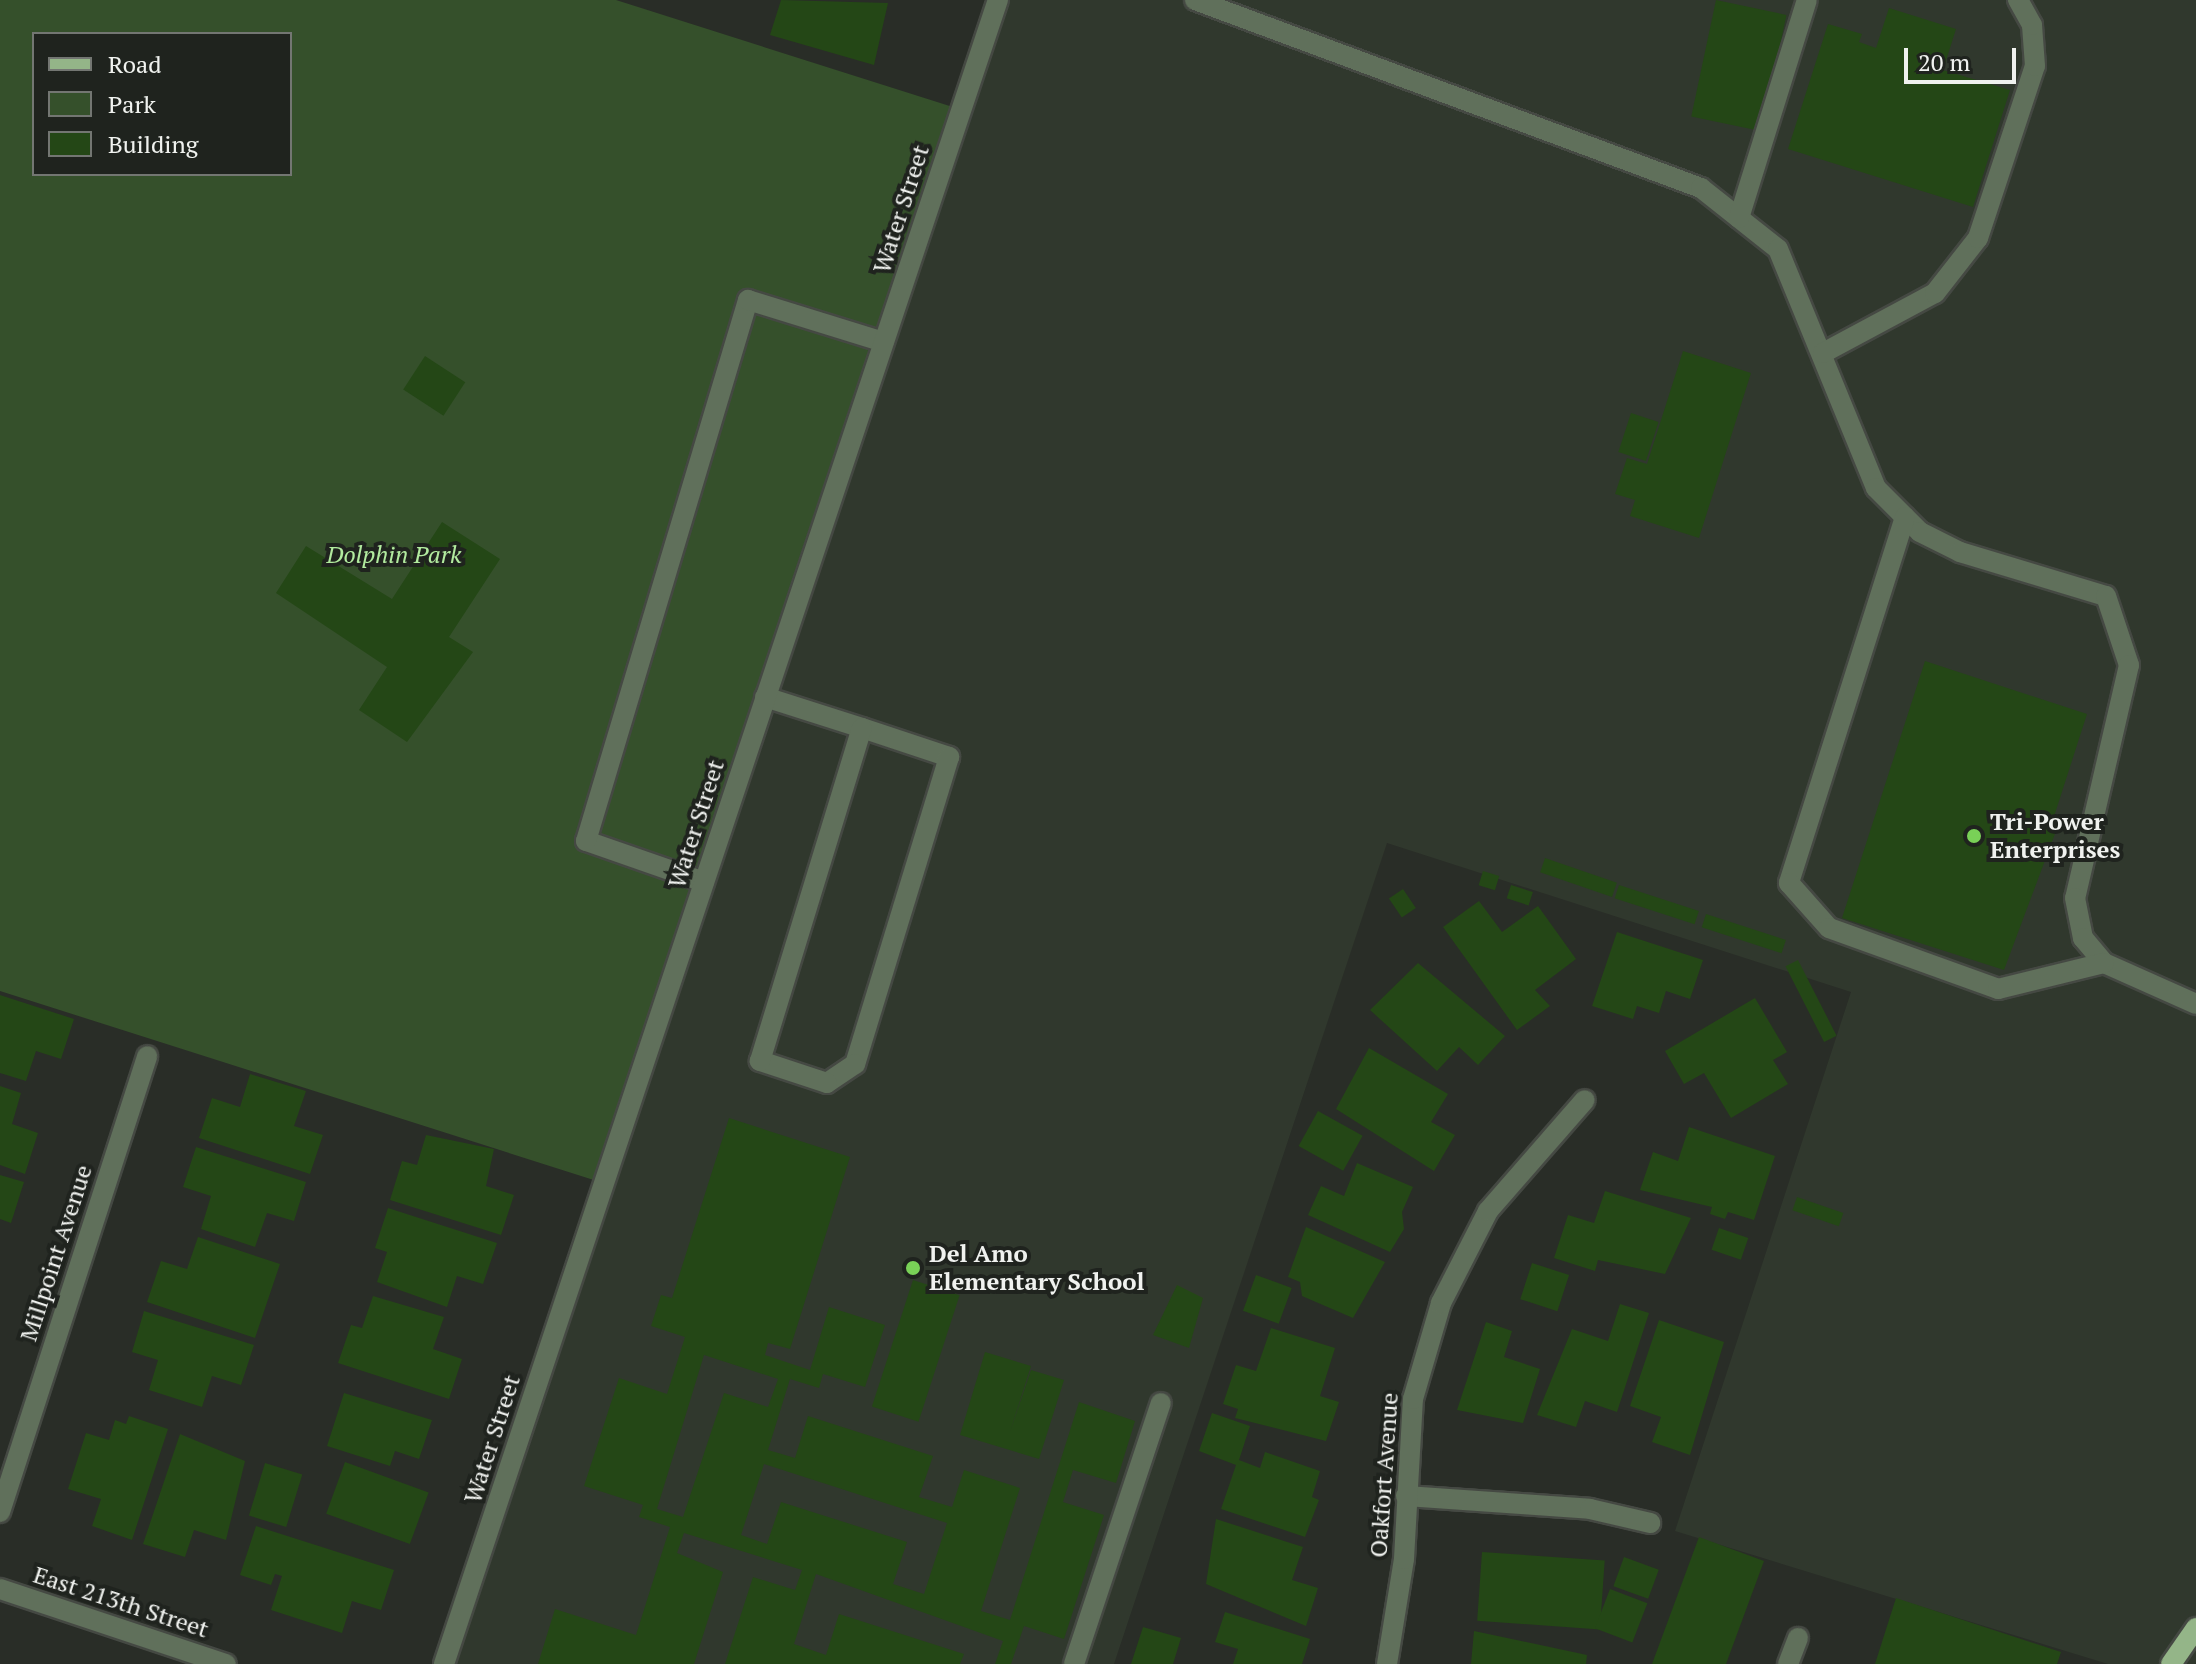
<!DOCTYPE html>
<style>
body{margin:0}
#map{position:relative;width:2196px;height:1664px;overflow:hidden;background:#292d27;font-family:"PT Serif",serif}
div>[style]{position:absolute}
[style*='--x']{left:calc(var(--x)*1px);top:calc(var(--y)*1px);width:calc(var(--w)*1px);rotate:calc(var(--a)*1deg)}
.built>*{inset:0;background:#30382d}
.green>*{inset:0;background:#35502b}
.building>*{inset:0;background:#244716;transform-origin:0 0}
.roads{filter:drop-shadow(2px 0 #454943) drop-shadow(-2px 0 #454943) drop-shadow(0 2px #454943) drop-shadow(0 -2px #454943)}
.minor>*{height:20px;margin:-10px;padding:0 10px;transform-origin:10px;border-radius:10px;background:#60705b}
.major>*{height:20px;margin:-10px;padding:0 10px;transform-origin:10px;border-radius:10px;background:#94b588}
.dots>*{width:22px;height:22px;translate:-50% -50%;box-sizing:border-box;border:4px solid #1f231e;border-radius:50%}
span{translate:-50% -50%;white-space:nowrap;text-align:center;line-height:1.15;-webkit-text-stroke:8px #1f231e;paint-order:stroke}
.street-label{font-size:24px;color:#f0f2ef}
.park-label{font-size:24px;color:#b2eb9f;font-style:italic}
.poi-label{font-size:24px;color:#f0f2ef;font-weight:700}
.left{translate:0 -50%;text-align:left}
.legend{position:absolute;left:32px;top:32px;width:260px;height:144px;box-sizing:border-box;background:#1f231e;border:2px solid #737672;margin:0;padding:10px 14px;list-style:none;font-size:24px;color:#f0f2ef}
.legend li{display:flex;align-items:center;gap:16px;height:40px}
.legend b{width:40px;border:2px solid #737672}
.scale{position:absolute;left:1904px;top:48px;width:112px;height:36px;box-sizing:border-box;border:4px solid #f0f2ef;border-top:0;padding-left:10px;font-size:24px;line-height:28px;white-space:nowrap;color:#f0f2ef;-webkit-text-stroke:6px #1f231e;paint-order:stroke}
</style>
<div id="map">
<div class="built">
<i style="clip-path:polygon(996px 0,2196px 0,2196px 1664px,2108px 1664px,1675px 1531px,1851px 992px,1387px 843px,1114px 1664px,449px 1664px)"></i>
</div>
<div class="green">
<i style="clip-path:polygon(evenodd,0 0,616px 0,956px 108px,600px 1182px,0 991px,0 0,34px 34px,290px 34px,290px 174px,34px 174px,34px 34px)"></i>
</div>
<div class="building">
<i style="clip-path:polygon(781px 0,888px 3px,874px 65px,770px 35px)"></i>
<i style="left:1716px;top:0;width:72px;height:119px;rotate:12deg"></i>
<i style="clip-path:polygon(1889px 8px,1956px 29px,1943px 70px,2010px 90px,1973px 207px,1788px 149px,1828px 24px,1862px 34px,1859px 42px,1876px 48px)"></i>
<i style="clip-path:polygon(1683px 351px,1751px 373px,1699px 538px,1630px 516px,1635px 500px,1615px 494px,1627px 458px,1647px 464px)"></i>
<i style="left:425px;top:356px;width:48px;height:40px;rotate:33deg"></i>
<i style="left:1631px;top:413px;width:29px;height:41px;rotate:18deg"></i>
<i style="clip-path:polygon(442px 522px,500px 559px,449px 637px,473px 652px,407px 742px,359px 710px,387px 667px,276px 593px,306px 546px,392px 599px)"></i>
<i style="clip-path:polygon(1925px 661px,2087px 714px,2050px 829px,2056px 831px,2004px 970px,1842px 918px)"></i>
<i style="left:1545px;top:858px;width:76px;height:15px;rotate:19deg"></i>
<i style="left:1483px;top:871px;width:17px;height:15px;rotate:17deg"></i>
<i style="left:1511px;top:885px;width:23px;height:14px;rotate:18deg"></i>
<i style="left:1619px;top:885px;width:84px;height:14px;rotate:18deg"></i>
<i style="left:1403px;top:889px;width:23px;height:17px;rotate:56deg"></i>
<i style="clip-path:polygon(1479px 901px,1502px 932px,1538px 906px,1576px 959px,1535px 990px,1550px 1006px,1517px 1030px,1443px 927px)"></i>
<i style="left:1706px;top:914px;width:84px;height:14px;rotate:18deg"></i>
<i style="clip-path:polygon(1617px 932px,1703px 960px,1690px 999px,1666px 991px,1659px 1013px,1637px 1006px,1633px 1019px,1592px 1006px)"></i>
<i style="left:1798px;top:960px;width:85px;height:14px;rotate:63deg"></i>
<i style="clip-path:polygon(1418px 963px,1505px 1036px,1478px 1065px,1459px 1047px,1437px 1071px,1370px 1010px)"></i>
<i style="clip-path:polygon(0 995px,74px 1019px,61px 1059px,36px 1051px,26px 1081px,0 1073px)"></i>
<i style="clip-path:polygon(1755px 998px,1787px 1052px,1773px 1060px,1788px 1084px,1731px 1118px,1704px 1073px,1684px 1084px,1665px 1051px)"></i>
<i style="clip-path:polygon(1369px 1048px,1448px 1094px,1431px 1122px,1455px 1135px,1434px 1171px,1336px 1109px)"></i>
<i style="clip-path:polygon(250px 1074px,306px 1091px,294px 1126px,323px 1135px,310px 1174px,199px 1138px,212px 1098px,240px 1107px)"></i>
<i style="clip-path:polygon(0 1086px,21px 1093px,12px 1124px,38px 1133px,25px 1174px,0 1165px)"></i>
<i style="left:1318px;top:1111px;width:51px;height:40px;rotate:29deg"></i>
<i style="clip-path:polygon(evenodd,729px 1118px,850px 1157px,790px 1349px,768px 1343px,765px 1355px,810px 1370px,829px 1307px,885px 1325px,865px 1387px,823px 1374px,819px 1388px,790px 1379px,768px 1450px,795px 1458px,808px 1416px,933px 1456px,919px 1497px,952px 1507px,964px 1470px,1020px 1488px,981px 1611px,1010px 1620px,1079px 1402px,1135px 1421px,1116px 1483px,1073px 1470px,1063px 1502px,1104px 1515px,1064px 1639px,1024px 1626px,1011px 1664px,995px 1664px,1003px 1641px,816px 1574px,794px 1644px,826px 1655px,839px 1614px,964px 1654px,960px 1664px,725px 1664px,753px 1577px,795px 1590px,802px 1570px,684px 1533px,677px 1553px,723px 1572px,694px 1664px,538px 1664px,555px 1609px,636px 1635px,670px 1527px,639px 1517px,643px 1505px,584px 1486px,619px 1378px,667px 1394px,685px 1337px,651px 1326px,661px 1295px,672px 1298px,729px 1118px,704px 1355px,778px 1379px,768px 1407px,724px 1393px,683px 1517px,657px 1509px,704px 1355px,729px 1118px,764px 1464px,947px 1523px,924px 1594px,893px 1584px,907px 1542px,781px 1502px,767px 1544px,741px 1535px,764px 1464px)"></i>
<i style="clip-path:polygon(1689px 1127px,1775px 1156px,1754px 1220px,1728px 1212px,1725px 1219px,1710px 1214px,1712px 1207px,1640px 1190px,1653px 1152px,1678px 1161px)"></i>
<i style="clip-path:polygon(426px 1135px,494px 1149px,486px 1186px,514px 1195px,501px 1235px,390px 1200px,402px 1161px,417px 1165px)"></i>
<i style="clip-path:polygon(196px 1147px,306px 1182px,294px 1221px,267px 1213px,255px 1247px,201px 1229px,211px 1196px,183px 1187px)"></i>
<i style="clip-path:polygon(1357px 1163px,1413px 1187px,1402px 1212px,1404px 1229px,1390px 1252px,1308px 1215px,1321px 1186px,1344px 1196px)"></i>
<i style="clip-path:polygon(0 1175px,24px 1182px,11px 1223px,0 1219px)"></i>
<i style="clip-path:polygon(1605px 1191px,1691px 1218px,1665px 1274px,1598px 1260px,1595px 1271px,1554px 1258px,1568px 1215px,1594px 1223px)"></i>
<i style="left:1797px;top:1197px;width:49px;height:14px;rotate:19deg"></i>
<i style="clip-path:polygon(388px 1208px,497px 1243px,483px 1284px,457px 1276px,447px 1307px,377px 1282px,387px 1252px,375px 1248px)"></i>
<i style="clip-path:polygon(1306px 1227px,1385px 1262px,1353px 1318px,1302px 1296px,1300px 1282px,1288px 1277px)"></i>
<i style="left:1719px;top:1228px;width:31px;height:23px;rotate:19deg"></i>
<i style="clip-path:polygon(198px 1237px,280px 1264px,255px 1338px,147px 1302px,161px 1261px,187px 1269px)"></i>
<i style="left:1532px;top:1263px;width:39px;height:38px;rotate:18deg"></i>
<i style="left:1256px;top:1275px;width:38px;height:38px;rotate:20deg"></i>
<i style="left:913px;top:1280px;width:49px;height:133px;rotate:18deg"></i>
<i style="clip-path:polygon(1177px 1285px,1203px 1298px,1189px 1348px,1153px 1335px)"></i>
<i style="clip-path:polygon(373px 1296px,444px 1317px,433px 1349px,462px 1359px,449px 1399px,338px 1363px,351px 1325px,362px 1328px)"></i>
<i style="clip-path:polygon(1620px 1304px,1649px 1313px,1617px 1412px,1585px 1401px,1576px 1427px,1537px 1415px,1572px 1329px,1608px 1341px)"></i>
<i style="clip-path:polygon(144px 1311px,254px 1345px,241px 1385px,212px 1376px,202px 1407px,149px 1390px,158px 1360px,132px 1352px)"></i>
<i style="clip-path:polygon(1659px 1320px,1724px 1342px,1690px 1455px,1652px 1442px,1661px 1417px,1630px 1406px)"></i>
<i style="clip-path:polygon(1486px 1322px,1512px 1331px,1504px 1357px,1540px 1369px,1523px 1423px,1457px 1410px)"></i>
<i style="clip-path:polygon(1271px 1328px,1335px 1348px,1320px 1396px,1339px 1402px,1326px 1441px,1235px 1418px,1238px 1409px,1223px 1404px,1236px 1365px,1256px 1371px)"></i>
<i style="clip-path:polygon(985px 1352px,1031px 1366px,1010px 1432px,1031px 1370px,1064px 1380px,1039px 1459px,960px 1435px)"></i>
<i style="clip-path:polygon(344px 1393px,432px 1420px,419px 1459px,395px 1451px,390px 1466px,327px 1446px)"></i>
<i style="clip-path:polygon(1212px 1413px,1250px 1426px,1239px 1460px,1260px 1468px,1265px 1452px,1320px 1471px,1312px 1497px,1319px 1500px,1305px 1537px,1221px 1509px,1236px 1465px,1199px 1451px)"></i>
<i style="clip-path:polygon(129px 1416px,168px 1429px,132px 1540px,92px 1526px,101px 1499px,68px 1489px,86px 1433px,109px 1440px,115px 1420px,126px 1424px)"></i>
<i style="clip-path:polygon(180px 1434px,245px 1461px,226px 1540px,194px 1530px,185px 1557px,143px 1544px)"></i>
<i style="left:345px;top:1462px;width:89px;height:55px;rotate:20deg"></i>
<i style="left:265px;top:1463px;width:39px;height:55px;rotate:17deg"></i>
<i style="clip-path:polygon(1216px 1519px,1303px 1547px,1292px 1580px,1318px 1588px,1306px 1626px,1206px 1584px)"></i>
<i style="clip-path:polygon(256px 1526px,394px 1570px,381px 1610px,352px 1601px,342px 1633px,271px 1610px,282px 1576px,275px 1574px,271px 1585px,240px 1575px)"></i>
<i style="clip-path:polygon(1699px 1537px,1764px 1561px,1726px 1664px,1652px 1664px)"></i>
<i style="left:1482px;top:1552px;width:123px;height:69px;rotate:4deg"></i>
<i style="left:1624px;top:1557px;width:37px;height:31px;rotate:20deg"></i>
<i style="left:1610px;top:1589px;width:40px;height:42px;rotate:21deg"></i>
<i style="clip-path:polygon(1896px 1598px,2061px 1652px,2057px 1664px,1875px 1664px)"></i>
<i style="clip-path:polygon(1225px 1612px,1310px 1639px,1302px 1664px,1233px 1664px,1238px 1649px,1215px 1642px)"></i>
<i style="clip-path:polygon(1143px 1627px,1181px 1638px,1173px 1664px,1131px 1664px)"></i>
<i style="clip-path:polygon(1474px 1631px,1587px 1655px,1586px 1664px,1471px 1664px)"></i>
</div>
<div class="roads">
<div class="minor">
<i style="--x:1195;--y:0;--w:540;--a:20.38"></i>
<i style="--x:1701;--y:188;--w:98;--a:38.4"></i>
<i style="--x:1778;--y:249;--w:258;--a:67.7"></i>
<i style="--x:1876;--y:488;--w:62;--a:45"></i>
<i style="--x:1920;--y:532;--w:45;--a:26.6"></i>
<i style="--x:1960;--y:552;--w:152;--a:16.8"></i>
<i style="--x:2106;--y:596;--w:73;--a:71.6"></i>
<i style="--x:2129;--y:665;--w:239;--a:103"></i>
<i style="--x:2075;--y:898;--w:41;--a:78.7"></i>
<i style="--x:2083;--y:938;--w:33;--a:50"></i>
<i style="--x:2104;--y:963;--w:101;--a:24"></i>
<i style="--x:1739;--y:218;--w:228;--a:-72.7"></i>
<i style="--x:1823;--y:353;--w:127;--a:-28.2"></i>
<i style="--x:1935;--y:293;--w:70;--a:-52"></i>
<i style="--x:1978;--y:238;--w:181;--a:-71.7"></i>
<i style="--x:2035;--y:66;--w:41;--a:-94.2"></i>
<i style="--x:2032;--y:25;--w:29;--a:-119"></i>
<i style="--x:1905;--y:517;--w:384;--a:107.6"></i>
<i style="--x:1789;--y:883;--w:60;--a:48.4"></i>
<i style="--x:1829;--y:928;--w:180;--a:19.8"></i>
<i style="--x:1998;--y:989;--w:109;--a:-13.8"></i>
<i style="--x:765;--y:697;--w:102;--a:17.7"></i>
<i style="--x:862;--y:728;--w:92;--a:18.4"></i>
<i style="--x:949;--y:757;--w:321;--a:107"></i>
<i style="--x:855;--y:1064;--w:34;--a:146"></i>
<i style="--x:827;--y:1083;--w:71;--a:-161.8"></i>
<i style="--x:760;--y:1061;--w:348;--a:-73"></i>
<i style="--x:704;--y:882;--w:125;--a:-160.8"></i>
<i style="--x:586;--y:841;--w:565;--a:-73.33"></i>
<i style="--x:748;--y:300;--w:142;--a:17.2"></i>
<i style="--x:1406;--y:1496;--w:184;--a:4"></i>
<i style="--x:1590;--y:1509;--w:62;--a:13.1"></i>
<i style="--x:0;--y:1512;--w:479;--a:-72.1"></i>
<i style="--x:0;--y:1589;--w:238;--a:18.4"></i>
<i style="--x:444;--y:1664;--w:1754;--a:-71.59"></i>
<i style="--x:1074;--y:1664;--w:275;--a:-71.6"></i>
<i style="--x:1387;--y:1664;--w:106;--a:-80.8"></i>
<i style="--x:1404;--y:1559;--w:160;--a:-86.8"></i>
<i style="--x:1413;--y:1399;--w:100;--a:-73.7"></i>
<i style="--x:1441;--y:1303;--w:103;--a:-62.9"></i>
<i style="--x:1488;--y:1211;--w:147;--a:-48.9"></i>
<i style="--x:1788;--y:1664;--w:28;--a:-69"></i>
</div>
<div class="major">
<i style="--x:2171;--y:1664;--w:44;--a:-55.2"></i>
</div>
</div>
<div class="dots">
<i style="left:1974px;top:836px;background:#79d157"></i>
<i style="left:913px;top:1268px;background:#79d157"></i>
</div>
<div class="street-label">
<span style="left:901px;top:209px;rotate:-72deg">Water Street</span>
<span style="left:696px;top:824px;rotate:-72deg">Water Street</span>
<span style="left:56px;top:1253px;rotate:-72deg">Millpoint Avenue</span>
<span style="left:492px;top:1439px;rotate:-72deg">Water Street</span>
<span style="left:1384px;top:1475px;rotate:-86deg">Oakfort Avenue</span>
<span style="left:121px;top:1602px;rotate:18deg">East 213th Street</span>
</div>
<div class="park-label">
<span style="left:394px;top:555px">Dolphin Park</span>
</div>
<div class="poi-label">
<span class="left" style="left:1990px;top:836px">Tri-Power<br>Enterprises</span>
<span class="left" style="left:929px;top:1268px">Del Amo<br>Elementary School</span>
</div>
<ul class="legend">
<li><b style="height:10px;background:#94b588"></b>Road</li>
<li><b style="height:22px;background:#35502b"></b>Park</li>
<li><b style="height:22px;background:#244716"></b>Building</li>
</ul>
<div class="scale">20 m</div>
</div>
